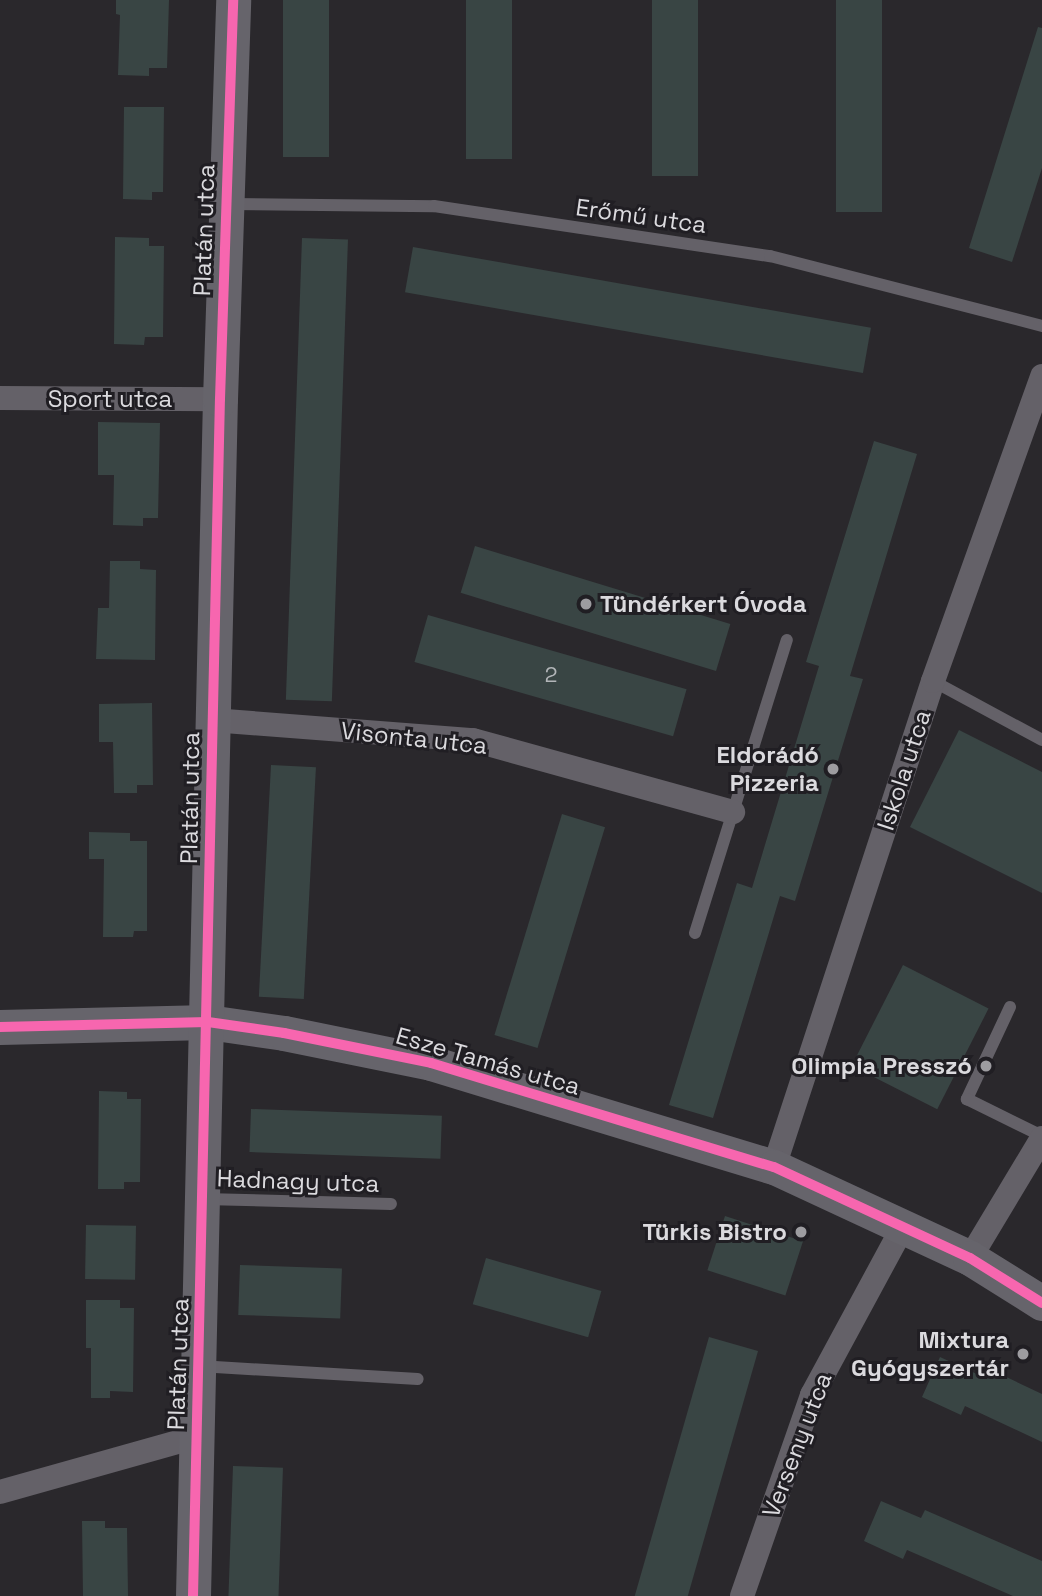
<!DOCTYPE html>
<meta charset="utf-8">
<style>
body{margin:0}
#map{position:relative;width:1042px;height:1596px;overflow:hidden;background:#2a282c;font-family:"Space Grotesk",sans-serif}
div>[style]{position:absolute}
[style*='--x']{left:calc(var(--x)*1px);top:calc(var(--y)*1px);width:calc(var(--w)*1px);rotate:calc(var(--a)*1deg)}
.building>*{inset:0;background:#394544;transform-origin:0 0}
.lane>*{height:12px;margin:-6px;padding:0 6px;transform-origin:6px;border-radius:6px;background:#646168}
.street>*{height:24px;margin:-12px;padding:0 12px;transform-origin:12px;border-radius:12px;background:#646168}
.secondary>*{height:35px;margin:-17.5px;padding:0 17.5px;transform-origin:17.5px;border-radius:17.5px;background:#66646b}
.cycleway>*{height:10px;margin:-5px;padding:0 5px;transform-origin:5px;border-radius:5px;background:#f766af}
.dots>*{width:19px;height:19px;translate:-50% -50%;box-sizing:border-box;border:4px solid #201e23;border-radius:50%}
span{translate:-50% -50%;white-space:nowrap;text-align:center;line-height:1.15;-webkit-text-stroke:6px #201e23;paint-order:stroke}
.number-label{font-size:21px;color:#b2b5b8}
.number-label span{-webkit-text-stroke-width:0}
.street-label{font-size:24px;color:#dbdade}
.poi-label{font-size:24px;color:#dbdade;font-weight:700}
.left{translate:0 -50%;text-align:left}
.right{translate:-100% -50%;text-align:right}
</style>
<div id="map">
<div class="building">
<i style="clip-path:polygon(116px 0,169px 0,167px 68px,149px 68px,149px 76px,118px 75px,120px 15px,116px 14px)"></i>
<i style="left:283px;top:0;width:46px;height:157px"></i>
<i style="left:466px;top:0;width:46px;height:159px"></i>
<i style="left:652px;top:0;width:46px;height:176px"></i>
<i style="left:836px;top:0;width:46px;height:212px"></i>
<i style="clip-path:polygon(1038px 27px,1042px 28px,1042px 168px,1012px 262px,969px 248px)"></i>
<i style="clip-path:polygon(124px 107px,164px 107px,163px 192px,152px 192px,152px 200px,123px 199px)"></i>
<i style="clip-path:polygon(115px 237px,149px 238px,149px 246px,164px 246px,163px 337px,145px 337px,144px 345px,114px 344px)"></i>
<i style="left:302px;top:238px;width:46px;height:462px;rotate:2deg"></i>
<i style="left:413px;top:247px;width:465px;height:46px;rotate:10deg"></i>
<i style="clip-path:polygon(98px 422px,160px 423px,158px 518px,143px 518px,143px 526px,113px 525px,114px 475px,98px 475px)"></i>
<i style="clip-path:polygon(874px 441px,917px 454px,850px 676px,863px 679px,795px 901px,780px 896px,713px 1118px,669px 1105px,737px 883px,752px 888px,819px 666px,806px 662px)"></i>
<i style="left:475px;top:546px;width:267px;height:49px;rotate:17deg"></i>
<i style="clip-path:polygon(110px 561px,140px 561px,140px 569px,156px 570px,155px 660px,96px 659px,98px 608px,109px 608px)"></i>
<i style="left:428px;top:615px;width:269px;height:49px;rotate:16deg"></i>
<i style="clip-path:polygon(152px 703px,153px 785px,137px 785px,137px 793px,114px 793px,113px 742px,99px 742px,99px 704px)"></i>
<i style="clip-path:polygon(959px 730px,1042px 772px,1042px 893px,910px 827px)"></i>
<i style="left:271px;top:765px;width:45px;height:232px;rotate:3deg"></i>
<i style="left:562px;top:814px;width:45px;height:231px;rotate:17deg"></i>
<i style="clip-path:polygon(89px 832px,130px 833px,130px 841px,147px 841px,147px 931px,134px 931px,133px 937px,103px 937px,104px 859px,89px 859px)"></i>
<i style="left:903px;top:965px;width:96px;height:113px;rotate:27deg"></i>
<i style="clip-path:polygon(99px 1091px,127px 1092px,127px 1099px,141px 1099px,140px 1182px,124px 1182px,124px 1189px,98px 1189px)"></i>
<i style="left:251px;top:1109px;width:191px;height:43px;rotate:2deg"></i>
<i style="left:725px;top:1216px;width:82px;height:57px;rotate:18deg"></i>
<i style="left:86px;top:1225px;width:50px;height:54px;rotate:1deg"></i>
<i style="left:486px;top:1258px;width:120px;height:48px;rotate:16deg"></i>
<i style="left:240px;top:1265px;width:102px;height:50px;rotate:2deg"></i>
<i style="clip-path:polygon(86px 1300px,120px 1300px,120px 1308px,134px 1308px,133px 1392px,110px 1391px,110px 1398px,91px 1398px,91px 1348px,86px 1348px)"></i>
<i style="left:709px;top:1337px;width:51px;height:271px;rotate:16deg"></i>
<i style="clip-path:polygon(940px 1357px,979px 1375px,983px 1366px,1042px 1394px,1042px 1442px,965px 1406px,961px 1415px,922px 1397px)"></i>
<i style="left:233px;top:1466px;width:50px;height:130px;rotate:2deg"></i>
<i style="clip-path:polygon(881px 1501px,921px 1518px,925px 1510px,1042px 1561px,1042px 1596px,1013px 1596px,907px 1550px,903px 1559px,864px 1541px)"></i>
<i style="clip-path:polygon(82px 1521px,105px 1521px,105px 1528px,127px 1528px,128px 1596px,83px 1596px)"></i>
</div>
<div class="lane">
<i style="--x:229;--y:204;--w:205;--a:0.6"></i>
<i style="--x:434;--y:206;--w:340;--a:8.5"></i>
<i style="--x:770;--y:256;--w:281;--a:14.4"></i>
<i style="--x:933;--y:681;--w:124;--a:28.4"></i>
<i style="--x:695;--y:933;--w:307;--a:-72.6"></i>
<i style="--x:1010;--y:1007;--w:102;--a:115.1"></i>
<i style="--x:967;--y:1099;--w:84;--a:26.3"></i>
<i style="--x:204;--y:1199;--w:187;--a:1.5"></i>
<i style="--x:199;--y:1366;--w:219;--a:3.4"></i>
</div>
<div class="street">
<i style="--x:0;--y:398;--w:220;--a:0.3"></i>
<i style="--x:212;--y:720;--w:262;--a:4.4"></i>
<i style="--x:473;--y:740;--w:270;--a:15.5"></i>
<i style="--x:774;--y:1167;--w:511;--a:-71.88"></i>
<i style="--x:933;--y:681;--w:324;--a:-70.3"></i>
<i style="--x:970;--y:1258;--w:140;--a:-59"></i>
<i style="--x:0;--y:1492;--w:204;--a:-15.7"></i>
<i style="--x:742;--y:1596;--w:213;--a:-70.8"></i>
<i style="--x:812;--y:1395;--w:193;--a:-61.6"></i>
</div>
<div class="secondary">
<i style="--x:0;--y:1027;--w:208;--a:-1.4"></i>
<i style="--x:208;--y:1022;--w:77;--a:8.2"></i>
<i style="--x:284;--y:1033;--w:150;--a:11.5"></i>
<i style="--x:431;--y:1063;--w:358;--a:16.9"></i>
<i style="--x:774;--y:1167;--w:216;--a:24.9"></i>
<i style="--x:970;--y:1258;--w:85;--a:32"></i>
<i style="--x:193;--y:1596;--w:1197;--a:-88.71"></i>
<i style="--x:220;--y:399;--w:399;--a:-88.1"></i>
</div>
<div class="cycleway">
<i style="--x:0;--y:1027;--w:208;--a:-1.4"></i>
<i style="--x:208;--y:1022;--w:77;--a:8.2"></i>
<i style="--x:284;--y:1033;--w:150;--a:11.5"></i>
<i style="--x:431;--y:1063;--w:358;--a:16.9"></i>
<i style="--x:774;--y:1167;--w:216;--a:24.9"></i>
<i style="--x:970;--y:1258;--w:85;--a:32"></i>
<i style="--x:193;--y:1596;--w:1197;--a:-88.71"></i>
<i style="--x:220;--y:399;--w:399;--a:-88.1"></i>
</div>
<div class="dots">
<i style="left:586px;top:604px;background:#9d9ca0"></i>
<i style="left:833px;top:769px;background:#9d9ca0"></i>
<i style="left:986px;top:1066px;background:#9d9ca0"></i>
<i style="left:801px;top:1232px;background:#9d9ca0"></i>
<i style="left:1023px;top:1354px;background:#9d9ca0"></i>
</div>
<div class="number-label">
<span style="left:551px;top:675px">2</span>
</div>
<div class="street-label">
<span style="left:641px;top:216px;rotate:8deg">Erőmű utca</span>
<span style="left:204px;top:230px;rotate:-88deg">Platán utca</span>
<span style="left:110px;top:399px">Sport utca</span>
<span style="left:414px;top:738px;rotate:6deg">Visonta utca</span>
<span style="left:904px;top:770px;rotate:-72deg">Iskola utca</span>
<span style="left:190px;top:798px;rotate:-89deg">Platán utca</span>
<span style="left:488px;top:1061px;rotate:16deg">Esze Tamás utca</span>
<span style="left:298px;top:1181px;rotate:2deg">Hadnagy utca</span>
<span style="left:178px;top:1364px;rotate:-88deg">Platán utca</span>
<span style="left:797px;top:1445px;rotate:-69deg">Verseny utca</span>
</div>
<div class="poi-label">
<span class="left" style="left:600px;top:604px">Tündérkert Óvoda</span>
<span class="right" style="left:819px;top:769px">Eldorádó<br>Pizzeria</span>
<span class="right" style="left:972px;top:1066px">Olimpia Presszó</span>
<span class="right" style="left:787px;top:1232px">Türkis Bistro</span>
<span class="right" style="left:1009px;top:1354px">Mixtura<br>Gyógyszertár</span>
</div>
</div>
